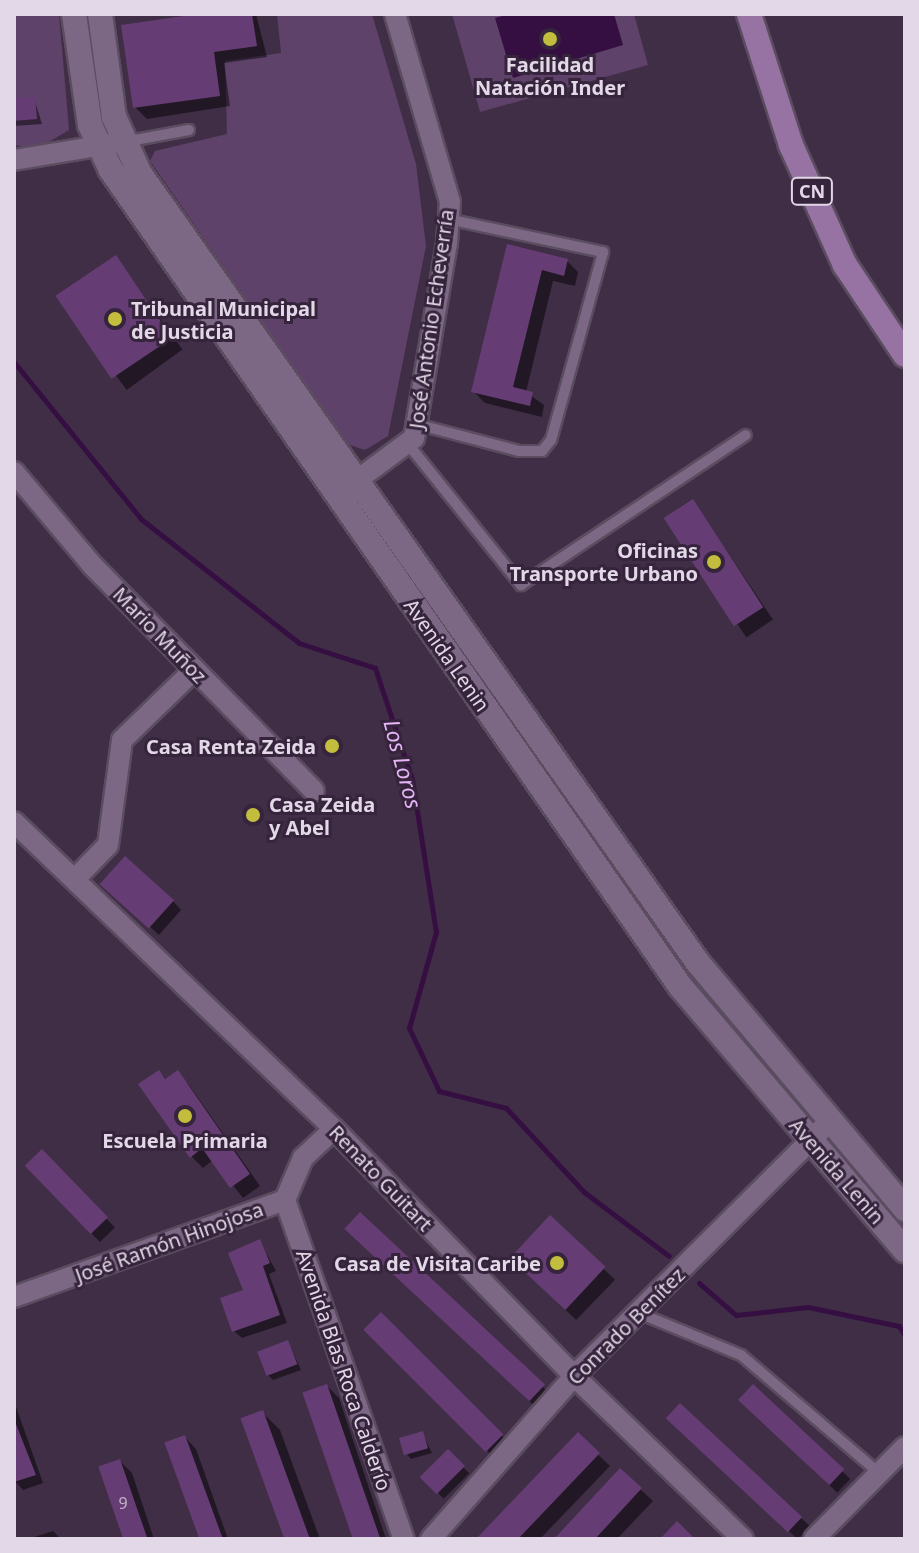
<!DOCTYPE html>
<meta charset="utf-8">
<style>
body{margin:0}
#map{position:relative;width:919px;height:1553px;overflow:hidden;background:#402e46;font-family:"Noto Sans",sans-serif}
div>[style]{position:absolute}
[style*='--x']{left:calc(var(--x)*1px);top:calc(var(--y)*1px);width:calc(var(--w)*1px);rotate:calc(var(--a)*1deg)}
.green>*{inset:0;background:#5e4269}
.water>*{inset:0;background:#360f42}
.shadow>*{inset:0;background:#0007;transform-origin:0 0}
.stream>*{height:5px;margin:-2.5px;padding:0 2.5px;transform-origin:2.5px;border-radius:2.5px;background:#360f42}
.building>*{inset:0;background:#653d74;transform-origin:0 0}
.roads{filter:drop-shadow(2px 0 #5b4c60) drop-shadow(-2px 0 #5b4c60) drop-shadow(0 2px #5b4c60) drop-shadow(0 -2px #5b4c60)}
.lane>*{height:10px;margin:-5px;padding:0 5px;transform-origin:5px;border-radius:5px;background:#7c6884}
.street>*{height:20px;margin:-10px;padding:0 10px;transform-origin:10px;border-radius:10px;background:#7c6884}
.secondary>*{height:24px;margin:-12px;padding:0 12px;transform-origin:12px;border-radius:12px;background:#7c6884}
.primary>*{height:24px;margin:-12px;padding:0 12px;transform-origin:12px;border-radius:12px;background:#9673a3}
.dots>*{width:22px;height:22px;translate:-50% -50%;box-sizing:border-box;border:4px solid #35243c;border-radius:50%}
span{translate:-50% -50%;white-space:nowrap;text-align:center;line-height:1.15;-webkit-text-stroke:6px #35243c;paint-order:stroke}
.number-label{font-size:16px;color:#c4b1ca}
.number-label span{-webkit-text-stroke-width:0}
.shield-label span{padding:2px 6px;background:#35243c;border:2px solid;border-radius:6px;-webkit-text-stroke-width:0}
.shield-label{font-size:18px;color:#e3d8e7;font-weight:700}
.poi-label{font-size:20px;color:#e3d8e7;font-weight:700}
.left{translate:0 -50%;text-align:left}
.right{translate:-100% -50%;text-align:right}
.street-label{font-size:20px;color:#e3d8e7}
.water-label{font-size:22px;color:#e5b5f6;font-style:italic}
.frame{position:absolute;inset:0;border:16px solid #e3d8e7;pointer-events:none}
</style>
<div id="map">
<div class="green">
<i style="clip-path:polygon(14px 14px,59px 14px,69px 130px,37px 149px,14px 145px)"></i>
<i style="clip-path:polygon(277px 14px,372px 14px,416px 164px,426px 246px,388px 436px,365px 450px,347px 444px,150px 161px,155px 151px,227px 134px,225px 61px,281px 53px)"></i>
<i style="clip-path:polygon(452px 14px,634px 14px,648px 65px,480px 112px)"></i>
</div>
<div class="water">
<i style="clip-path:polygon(510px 14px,614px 14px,623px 45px,513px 78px,495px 18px)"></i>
</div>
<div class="shadow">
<i style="clip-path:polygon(211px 14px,256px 14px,267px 57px,224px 63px,230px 106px,147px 119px,135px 107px)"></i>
<i style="clip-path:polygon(34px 98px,42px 124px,14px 126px,14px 100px)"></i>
<i style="clip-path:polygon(509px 246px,567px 261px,578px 272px,575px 286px,553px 281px,526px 392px,544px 405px,542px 417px,485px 403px,473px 391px)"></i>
<i style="left:116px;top:258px;width:113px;height:69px;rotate:54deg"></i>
<i style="left:693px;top:501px;width:143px;height:32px;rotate:56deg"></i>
<i style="clip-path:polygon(112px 893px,173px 901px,181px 910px,159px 935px)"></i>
<i style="clip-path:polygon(159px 1072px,167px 1080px,177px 1073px,189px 1085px,260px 1186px,243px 1198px,213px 1160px,203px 1168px,191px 1156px)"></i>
<i style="left:42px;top:1152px;width:105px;height:21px;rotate:46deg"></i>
<i style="left:551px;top:1218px;width:89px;height:56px;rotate:44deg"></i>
<i style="clip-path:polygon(359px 1241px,543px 1387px,554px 1399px,542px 1413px)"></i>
<i style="clip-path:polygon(260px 1242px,276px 1271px,269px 1274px,287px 1323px,242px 1338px,234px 1331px)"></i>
<i style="left:381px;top:1315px;width:187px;height:21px;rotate:45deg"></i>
<i style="clip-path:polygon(288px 1342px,301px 1370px,273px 1380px,268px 1375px)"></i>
<i style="clip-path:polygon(327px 1386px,339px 1398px,386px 1539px,354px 1539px)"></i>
<i style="left:754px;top:1386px;width:134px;height:19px;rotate:44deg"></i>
<i style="clip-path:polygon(14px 1401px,43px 1483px,23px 1490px,14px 1480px)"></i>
<i style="left:680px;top:1405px;width:178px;height:18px;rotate:43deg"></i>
<i style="clip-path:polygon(263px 1413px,280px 1430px,320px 1539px,287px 1539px)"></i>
<i style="clip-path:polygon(422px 1433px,432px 1453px,411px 1459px,406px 1453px)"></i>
<i style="clip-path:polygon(578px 1435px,610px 1466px,540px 1539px,479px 1539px)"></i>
<i style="clip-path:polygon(185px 1437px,196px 1449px,228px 1539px,200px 1539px)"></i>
<i style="left:448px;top:1452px;width:30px;height:36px;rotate:45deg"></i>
<i style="clip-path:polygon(120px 1461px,132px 1473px,154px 1539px,125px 1539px)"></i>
<i style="clip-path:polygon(621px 1471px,653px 1501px,617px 1539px,557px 1539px)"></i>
<i style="clip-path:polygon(53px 1531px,61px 1539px,35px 1539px,34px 1537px)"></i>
</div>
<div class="stream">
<i style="--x:14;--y:362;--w:202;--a:51"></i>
<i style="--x:141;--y:519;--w:201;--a:38.1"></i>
<i style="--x:299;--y:643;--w:80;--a:18.2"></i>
<i style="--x:375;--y:668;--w:117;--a:71.6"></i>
<i style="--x:412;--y:779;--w:155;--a:81.1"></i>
<i style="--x:436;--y:932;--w:100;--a:105.7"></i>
<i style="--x:409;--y:1028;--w:70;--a:64.5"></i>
<i style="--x:439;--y:1091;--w:69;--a:14.2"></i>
<i style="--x:506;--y:1108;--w:115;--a:47.1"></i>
<i style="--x:584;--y:1192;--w:106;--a:37"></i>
<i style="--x:699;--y:1283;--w:49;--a:40.9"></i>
<i style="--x:736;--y:1315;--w:72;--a:-6.3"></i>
<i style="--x:808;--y:1307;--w:93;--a:11.8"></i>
<i style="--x:899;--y:1326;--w:12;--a:59"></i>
</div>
<div class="building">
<i style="clip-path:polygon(198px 14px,252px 14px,257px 46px,214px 52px,220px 96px,133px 108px,121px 25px)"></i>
<i style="left:35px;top:96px;width:23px;height:21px;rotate:85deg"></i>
<i style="clip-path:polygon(507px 244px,568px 259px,564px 276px,542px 270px,513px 387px,533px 392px,530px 406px,471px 392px)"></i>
<i style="left:116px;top:255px;width:100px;height:73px;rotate:56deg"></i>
<i style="left:693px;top:499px;width:129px;height:35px;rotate:57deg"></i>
<i style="left:125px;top:856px;width:66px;height:38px;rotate:42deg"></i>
<i style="clip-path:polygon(159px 1070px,165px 1079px,178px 1070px,250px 1174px,230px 1188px,202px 1148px,190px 1158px,138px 1084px)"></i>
<i style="left:42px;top:1149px;width:95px;height:24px;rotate:46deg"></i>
<i style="left:360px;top:1212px;width:253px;height:23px;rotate:43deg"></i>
<i style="left:550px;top:1215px;width:76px;height:59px;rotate:43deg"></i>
<i style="clip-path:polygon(260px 1239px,270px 1263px,263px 1266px,280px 1315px,232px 1332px,220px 1298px,243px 1290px,228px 1253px)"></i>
<i style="left:381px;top:1312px;width:173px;height:25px;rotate:45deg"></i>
<i style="left:288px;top:1340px;width:26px;height:33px;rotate:69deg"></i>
<i style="left:327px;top:1384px;width:163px;height:26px;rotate:71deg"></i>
<i style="left:753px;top:1384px;width:125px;height:22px;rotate:43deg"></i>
<i style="left:680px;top:1403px;width:167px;height:21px;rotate:43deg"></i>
<i style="left:263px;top:1410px;width:137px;height:24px;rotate:70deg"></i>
<i style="clip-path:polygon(14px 1419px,36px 1475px,14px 1482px)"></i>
<i style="left:423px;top:1431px;width:18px;height:25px;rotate:74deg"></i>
<i style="clip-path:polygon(578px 1432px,600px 1453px,518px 1539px,476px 1539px)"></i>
<i style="left:185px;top:1435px;width:110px;height:22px;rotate:70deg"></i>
<i style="left:448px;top:1449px;width:24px;height:40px;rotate:45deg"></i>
<i style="left:120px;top:1459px;width:85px;height:23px;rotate:71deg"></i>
<i style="clip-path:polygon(620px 1468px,642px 1488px,595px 1539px,554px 1539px)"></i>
<i style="clip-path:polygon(677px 1521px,695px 1539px,660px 1539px)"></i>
</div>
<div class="roads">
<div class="lane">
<i style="--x:124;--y:142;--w:66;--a:-10.5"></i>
<i style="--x:416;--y:424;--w:106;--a:14.7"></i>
<i style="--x:519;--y:451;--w:23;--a:0"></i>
<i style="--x:542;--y:451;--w:14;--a:-51"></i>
<i style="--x:551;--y:440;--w:195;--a:-74.5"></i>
<i style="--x:603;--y:252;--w:158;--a:-168"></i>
<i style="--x:408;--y:444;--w:181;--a:51.3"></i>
<i style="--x:521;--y:585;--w:270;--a:-33.7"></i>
<i style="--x:639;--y:1313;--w:110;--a:22.4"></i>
<i style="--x:741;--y:1355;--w:182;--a:40.5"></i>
</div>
<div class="street">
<i style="--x:14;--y:160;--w:109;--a:-9.5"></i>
<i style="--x:14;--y:472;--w:123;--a:50"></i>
<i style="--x:93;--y:566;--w:315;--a:45.5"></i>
<i style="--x:345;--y:489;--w:86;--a:-36.5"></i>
<i style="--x:414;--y:438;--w:199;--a:-80.4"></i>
<i style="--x:447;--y:242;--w:40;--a:-85.7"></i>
<i style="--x:450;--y:202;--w:196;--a:-106.3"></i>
<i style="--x:14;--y:822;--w:443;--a:43.8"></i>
<i style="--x:334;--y:1129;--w:344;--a:45.8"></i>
<i style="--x:574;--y:1376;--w:235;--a:44"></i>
<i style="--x:75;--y:879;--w:47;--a:-45.9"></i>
<i style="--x:108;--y:845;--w:106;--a:-82.4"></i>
<i style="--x:122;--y:740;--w:99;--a:-44.2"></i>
<i style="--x:285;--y:1200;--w:359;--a:70.7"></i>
<i style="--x:14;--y:1297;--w:288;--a:-19.7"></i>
<i style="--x:285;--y:1200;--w:46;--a:-66.8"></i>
<i style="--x:303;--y:1158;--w:42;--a:-43.1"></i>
<i style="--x:431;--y:1539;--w:217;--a:-48.7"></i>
<i style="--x:574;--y:1376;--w:361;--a:-44.9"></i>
<i style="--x:814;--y:1539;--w:129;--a:-45.3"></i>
</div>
<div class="secondary">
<i style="--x:74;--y:14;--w:112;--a:81.8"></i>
<i style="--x:90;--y:125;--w:50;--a:65"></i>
<i style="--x:111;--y:170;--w:995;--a:55.11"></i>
<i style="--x:680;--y:986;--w:347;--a:49.6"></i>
<i style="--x:100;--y:14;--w:104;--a:82.3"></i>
<i style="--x:114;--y:117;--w:63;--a:65.5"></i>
<i style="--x:140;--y:174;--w:966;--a:54.73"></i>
<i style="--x:698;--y:963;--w:322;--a:49.9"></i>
</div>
<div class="primary">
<i style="--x:749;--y:14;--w:138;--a:72.2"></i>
<i style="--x:791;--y:145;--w:132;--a:65.8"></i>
<i style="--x:845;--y:265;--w:108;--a:56.3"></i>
</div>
</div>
<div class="dots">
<i style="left:550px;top:39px;background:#c3bd3e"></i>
<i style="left:115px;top:319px;background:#c3bd3e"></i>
<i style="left:714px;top:562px;background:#c3bd3e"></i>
<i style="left:332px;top:746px;background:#c3bd3e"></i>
<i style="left:253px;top:815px;background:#c3bd3e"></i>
<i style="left:185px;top:1116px;background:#c3bd3e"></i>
<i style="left:557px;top:1263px;background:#c3bd3e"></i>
</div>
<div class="number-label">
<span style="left:123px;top:1503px">9</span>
</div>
<div class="shield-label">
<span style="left:812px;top:191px">CN</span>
</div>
<div class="poi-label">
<span style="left:550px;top:76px">Facilidad<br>Natación Inder</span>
<span class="left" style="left:131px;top:320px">Tribunal Municipal<br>de Justicia</span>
<span class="right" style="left:698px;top:562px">Oficinas<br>Transporte Urbano</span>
<span class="right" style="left:316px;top:746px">Casa Renta Zeida</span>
<span class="left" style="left:269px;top:816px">Casa Zeida<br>y Abel</span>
<span style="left:185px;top:1140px">Escuela Primaria</span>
<span class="right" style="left:541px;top:1263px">Casa de Visita Caribe</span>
</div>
<div class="street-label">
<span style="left:431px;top:319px;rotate:-82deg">José Antonio Echeverría</span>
<span style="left:160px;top:635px;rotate:46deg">Mario Muñoz</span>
<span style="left:447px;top:655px;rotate:55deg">Avenida Lenin</span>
<span style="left:837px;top:1171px;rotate:49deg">Avenida Lenin</span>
<span style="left:381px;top:1178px;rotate:46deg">Renato Guitart</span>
<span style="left:169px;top:1242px;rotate:-20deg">José Ramón Hinojosa</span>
<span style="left:626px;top:1326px;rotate:-45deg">Conrado Benítez</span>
<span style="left:344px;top:1370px;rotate:71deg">Avenida Blas Roca Calderío</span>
</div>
<div class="water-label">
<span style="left:403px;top:764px;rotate:75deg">Los Loros</span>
</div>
<div class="frame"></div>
</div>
